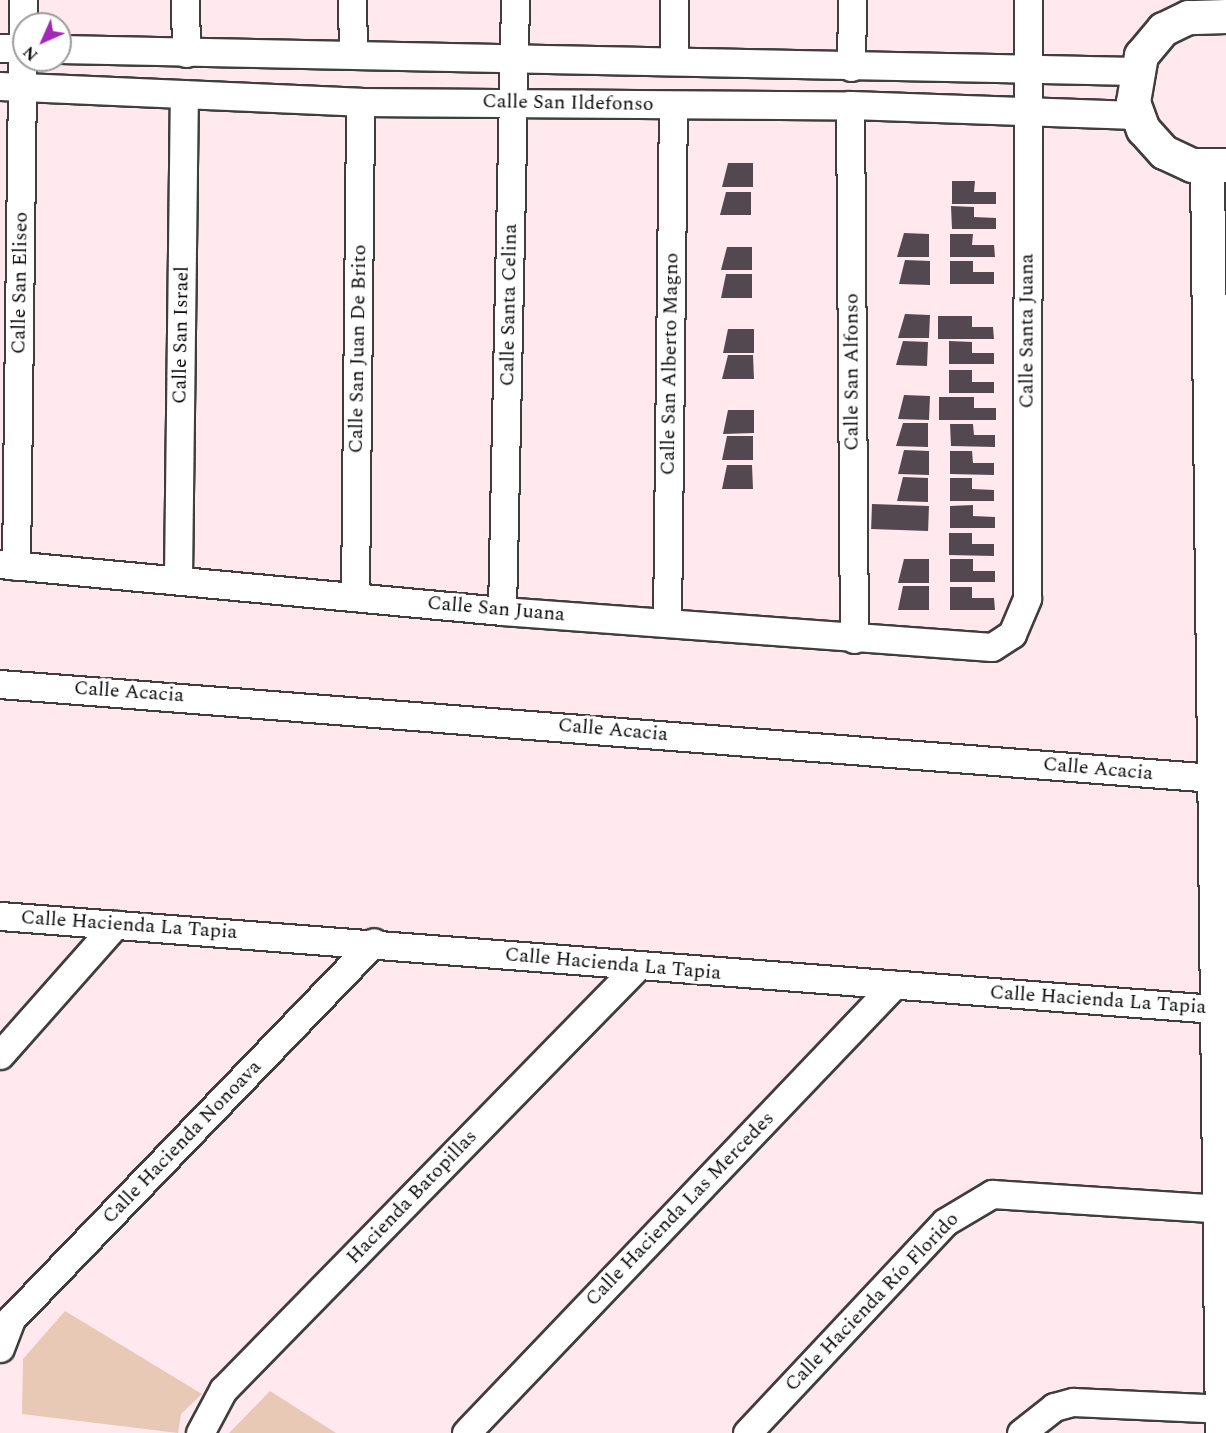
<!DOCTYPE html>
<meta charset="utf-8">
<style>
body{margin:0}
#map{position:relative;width:1226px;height:1433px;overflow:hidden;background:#ffe9ef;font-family:Spectral,serif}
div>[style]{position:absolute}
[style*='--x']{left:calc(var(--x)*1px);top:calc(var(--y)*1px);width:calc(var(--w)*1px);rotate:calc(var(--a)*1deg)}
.green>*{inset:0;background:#e7c9b5}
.building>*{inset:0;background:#534850;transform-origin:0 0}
.roads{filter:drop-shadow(2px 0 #3e3e3e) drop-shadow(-2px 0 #3e3e3e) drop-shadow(0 2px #3e3e3e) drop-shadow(0 -2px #3e3e3e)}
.minor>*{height:27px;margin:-13.5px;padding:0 13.5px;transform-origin:13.5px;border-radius:13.5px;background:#fff}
.tertiary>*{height:33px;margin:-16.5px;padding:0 16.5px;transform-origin:16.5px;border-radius:16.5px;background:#fff}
span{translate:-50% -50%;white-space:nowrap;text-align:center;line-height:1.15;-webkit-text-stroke:6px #fff;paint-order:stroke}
.street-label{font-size:20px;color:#0b0b0b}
.north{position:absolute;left:12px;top:12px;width:60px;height:60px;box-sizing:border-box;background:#fff;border:2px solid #9d9d9d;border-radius:50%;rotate:225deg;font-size:16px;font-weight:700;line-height:24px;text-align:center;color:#0b0b0b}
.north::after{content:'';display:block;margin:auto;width:21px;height:27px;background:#a427b7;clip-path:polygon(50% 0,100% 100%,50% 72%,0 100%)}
</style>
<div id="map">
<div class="green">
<i style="clip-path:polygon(65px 1311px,202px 1394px,181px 1414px,178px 1433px,22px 1414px,23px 1359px)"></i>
<i style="clip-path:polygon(270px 1391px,336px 1433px,229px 1433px)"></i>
</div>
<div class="building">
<i style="clip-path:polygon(728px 163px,753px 163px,753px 187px,722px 187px)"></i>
<i style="clip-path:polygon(952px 181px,975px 181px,974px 192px,996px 192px,996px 204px,952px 204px)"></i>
<i style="clip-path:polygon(726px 192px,751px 192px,751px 215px,720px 215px)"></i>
<i style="clip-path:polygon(951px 206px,974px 207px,974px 217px,996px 218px,996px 229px,952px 229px)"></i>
<i style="clip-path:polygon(904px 233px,929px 234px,929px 257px,897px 257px)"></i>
<i style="clip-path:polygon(950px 234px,973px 234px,972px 245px,994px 245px,995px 257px,950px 257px)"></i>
<i style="clip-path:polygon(727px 247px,752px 247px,752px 270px,721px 270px)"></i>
<i style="clip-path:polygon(905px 260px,930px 261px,930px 285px,899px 284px)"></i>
<i style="clip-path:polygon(950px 261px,973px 261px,973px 272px,994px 272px,994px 284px,950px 284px)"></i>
<i style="clip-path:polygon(726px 274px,752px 274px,752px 298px,721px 298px)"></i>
<i style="clip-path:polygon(905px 314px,930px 315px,929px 338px,898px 338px)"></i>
<i style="clip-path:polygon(938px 316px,972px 316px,972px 327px,993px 327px,994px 339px,938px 339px)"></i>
<i style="clip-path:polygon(728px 329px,754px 329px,754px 353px,723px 353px)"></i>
<i style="clip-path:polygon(903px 341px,928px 342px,927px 366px,896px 365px)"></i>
<i style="clip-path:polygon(949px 341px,972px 342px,972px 353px,994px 353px,994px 364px,949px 364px)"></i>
<i style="clip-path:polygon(728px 355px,753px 355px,754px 379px,722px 379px)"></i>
<i style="clip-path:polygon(949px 370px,972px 370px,972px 382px,994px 382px,994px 393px,949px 393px)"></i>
<i style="clip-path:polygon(904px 395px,930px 396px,929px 420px,898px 419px)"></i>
<i style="clip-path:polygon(939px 397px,974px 397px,974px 408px,996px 408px,996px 420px,939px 420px)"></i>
<i style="clip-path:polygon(728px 410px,754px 410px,754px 433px,723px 434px)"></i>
<i style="clip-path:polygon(903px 423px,928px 423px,928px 447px,896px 446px)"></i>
<i style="clip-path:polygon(950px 424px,973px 424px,974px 435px,995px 435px,995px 447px,951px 446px)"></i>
<i style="clip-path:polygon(727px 436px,753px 436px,753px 460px,722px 460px)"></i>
<i style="clip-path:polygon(904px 450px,929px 451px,929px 475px,898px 474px)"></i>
<i style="clip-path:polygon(950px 451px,972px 451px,973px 463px,994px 463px,994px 475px,950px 474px)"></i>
<i style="clip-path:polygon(727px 465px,752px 465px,753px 489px,722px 489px)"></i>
<i style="clip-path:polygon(903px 477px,928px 478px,928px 502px,897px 501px)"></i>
<i style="clip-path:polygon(950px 478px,972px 478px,972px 489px,994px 490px,994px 501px,950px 501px)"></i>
<i style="left:872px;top:504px;width:57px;height:25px;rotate:2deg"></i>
<i style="clip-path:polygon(973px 505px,973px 516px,995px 517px,995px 528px,950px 528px,950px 506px)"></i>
<i style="clip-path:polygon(949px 533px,972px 533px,972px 544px,994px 544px,994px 556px,949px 555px)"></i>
<i style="clip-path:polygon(904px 559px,929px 559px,929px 583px,898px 583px)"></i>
<i style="clip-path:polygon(950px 559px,973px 559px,973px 571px,995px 571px,995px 582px,950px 582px)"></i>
<i style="clip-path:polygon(903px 586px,929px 586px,929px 610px,898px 610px)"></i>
<i style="clip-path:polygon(950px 587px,972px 587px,972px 598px,994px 598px,995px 610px,950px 610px)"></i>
</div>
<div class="roads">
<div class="minor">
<i style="--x:185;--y:0;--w:53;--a:88.9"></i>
<i style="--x:352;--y:0;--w:54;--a:88.9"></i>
<i style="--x:674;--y:0;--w:61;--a:90"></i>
<i style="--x:0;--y:48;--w:24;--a:0"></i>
<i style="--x:60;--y:49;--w:1075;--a:1.17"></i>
<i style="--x:851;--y:67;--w:67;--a:-89.1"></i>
<i style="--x:0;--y:86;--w:360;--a:2.5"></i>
<i style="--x:360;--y:102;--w:490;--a:0.4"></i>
<i style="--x:850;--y:105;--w:286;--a:2"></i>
<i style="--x:850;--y:105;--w:534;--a:89.57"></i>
<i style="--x:0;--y:564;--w:504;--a:5.35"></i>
<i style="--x:502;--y:611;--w:491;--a:4.2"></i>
<i style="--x:992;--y:647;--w:24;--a:-33"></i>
<i style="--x:1012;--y:634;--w:39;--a:-67"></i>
<i style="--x:1027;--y:598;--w:598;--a:-89.9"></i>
<i style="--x:16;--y:566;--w:566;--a:-89.29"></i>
<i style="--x:178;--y:577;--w:483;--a:-89.3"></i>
<i style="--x:355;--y:595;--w:493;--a:-89.4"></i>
<i style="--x:502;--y:611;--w:611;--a:-88.78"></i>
<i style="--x:667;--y:623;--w:518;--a:-89.34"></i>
<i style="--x:0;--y:684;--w:1230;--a:4.43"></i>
<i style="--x:0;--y:916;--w:1230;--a:4.38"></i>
<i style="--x:0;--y:1055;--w:174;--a:-48.5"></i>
<i style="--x:0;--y:1348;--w:31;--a:-69"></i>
<i style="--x:11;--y:1319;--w:523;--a:-46.08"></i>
<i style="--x:200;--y:1433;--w:49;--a:-61.9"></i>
<i style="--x:223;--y:1390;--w:590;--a:-45.62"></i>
<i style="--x:466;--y:1433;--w:620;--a:-46.31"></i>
<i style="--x:747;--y:1433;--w:289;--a:-46.8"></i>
<i style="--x:945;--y:1222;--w:55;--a:-30.8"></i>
<i style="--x:992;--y:1194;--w:234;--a:3.7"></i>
<i style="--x:1021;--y:1433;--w:42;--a:-38.2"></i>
<i style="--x:1054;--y:1407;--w:20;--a:-15"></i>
<i style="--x:1073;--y:1402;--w:153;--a:2.6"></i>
</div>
<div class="tertiary">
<i style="--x:1226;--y:16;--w:38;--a:178"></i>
<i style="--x:1188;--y:17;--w:28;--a:154"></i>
<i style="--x:1163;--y:29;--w:34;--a:130"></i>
<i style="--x:1141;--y:55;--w:48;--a:99.7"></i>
<i style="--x:1133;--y:102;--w:29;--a:70"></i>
<i style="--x:1143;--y:129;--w:31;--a:48"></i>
<i style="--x:1164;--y:152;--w:31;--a:25"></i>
<i style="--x:1192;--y:165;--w:34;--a:0"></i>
<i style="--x:1207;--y:167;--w:1266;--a:89.32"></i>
</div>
</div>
<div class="street-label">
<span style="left:568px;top:103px;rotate:1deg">Calle San Ildefonso</span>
<span style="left:20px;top:283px;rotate:-89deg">Calle San Eliseo</span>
<span style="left:509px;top:305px;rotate:-89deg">Calle Santa Celina</span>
<span style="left:1027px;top:331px;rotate:-90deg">Calle Santa Juana</span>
<span style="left:181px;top:335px;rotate:-89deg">Calle San Israel</span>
<span style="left:358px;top:349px;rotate:-89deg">Calle San Juan De Brito</span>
<span style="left:670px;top:364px;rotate:-89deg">Calle San Alberto Magno</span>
<span style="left:852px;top:372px;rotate:-90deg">Calle San Alfonso</span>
<span style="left:496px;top:609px;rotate:5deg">Calle San Juana</span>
<span style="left:129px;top:692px;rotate:4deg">Calle Acacia</span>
<span style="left:613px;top:730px;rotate:5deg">Calle Acacia</span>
<span style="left:1098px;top:769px;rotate:5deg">Calle Acacia</span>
<span style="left:129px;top:925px;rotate:4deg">Calle Hacienda La Tapia</span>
<span style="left:613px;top:964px;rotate:5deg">Calle Hacienda La Tapia</span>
<span style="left:1098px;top:1000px;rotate:4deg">Calle Hacienda La Tapia</span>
<span style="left:182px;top:1142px;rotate:-46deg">Calle Hacienda Nonoava</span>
<span style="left:412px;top:1197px;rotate:-46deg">Hacienda Batopillas</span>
<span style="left:680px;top:1209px;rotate:-46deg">Calle Hacienda Las Mercedes</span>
<span style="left:872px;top:1302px;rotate:-46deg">Calle Hacienda Río Florido</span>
</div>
<div class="north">N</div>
</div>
